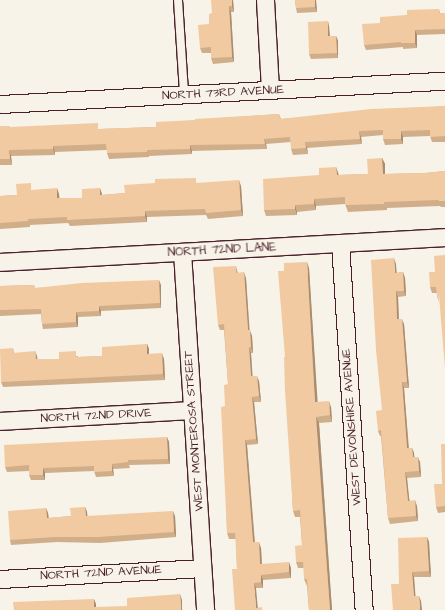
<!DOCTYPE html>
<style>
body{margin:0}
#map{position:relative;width:445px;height:610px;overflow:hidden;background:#f7f3e8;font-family:"Architects Daughter",sans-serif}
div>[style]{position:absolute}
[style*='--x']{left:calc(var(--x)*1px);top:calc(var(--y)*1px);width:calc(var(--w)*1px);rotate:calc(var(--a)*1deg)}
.roads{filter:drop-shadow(1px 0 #4a1f2b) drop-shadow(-1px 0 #4a1f2b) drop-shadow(0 1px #4a1f2b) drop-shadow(0 -1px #4a1f2b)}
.service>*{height:8px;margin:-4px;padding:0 4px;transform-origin:4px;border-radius:4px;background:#f7f3e8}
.minor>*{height:17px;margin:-8.5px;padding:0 8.5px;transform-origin:8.5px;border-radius:8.5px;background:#f7f3e8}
.wall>*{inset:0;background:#d0ae8a}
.shaded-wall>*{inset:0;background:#a98d71}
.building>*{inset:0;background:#f2caa1}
span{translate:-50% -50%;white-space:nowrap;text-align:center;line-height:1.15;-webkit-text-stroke:3.5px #f7f3e8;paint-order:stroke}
.street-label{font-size:12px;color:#4a1f2b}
</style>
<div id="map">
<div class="roads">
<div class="service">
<i style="--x:178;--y:0;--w:94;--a:86.3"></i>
</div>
<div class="minor">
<i style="--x:265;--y:0;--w:90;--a:86.8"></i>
<i style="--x:0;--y:104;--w:446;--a:-3"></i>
<i style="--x:340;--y:243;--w:368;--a:86.3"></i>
<i style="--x:182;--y:252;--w:359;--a:86.3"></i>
<i style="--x:0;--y:262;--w:446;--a:-3.2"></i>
<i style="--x:0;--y:421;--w:192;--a:-3.3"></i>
<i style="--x:0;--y:579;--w:202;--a:-3.1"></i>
</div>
</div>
<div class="wall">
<i style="clip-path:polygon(233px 0,234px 12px,231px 12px,234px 62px,213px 64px,211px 58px,211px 53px,202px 53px,200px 48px,209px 24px,212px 13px)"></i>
<i style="clip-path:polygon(295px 0,316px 0,317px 12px,297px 13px,296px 8px)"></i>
<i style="clip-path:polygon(439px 9px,440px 13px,445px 13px,445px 34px,417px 35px,417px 48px,403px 49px,403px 47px,366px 50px,364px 45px,380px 23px,407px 15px)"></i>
<i style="clip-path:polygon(329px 26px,330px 36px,336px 36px,338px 41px,338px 58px,311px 59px,309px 54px)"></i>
<i style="clip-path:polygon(445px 106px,445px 142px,432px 142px,430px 136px,403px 137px,403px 144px,385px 145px,383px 139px,383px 135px,361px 137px,362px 144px,307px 148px,308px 154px,293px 155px,291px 149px,291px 142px,266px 144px,267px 149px,192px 151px,192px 154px,149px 156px,149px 157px,109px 159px,107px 153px,107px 150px,55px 152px,55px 155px,11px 156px,12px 165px,0 165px,0 126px,9px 126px,10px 127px,100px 129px,156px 127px,195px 120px,279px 114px,281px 119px)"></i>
<i style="clip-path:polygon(382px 158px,385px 164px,385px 174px,425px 173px,445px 171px,445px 207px,441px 207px,440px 206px,387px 208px,387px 210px,348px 212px,345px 204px,316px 206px,316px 210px,297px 212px,297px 215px,266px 216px,264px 210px,319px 175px,336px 167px,339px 175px,368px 174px)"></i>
<i style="clip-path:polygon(198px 183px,241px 186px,243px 216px,208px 219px,206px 215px,147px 217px,147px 222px,70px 226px,68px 223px,30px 225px,30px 227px,0 229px,0 196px,17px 195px,33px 190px,59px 194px,59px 198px,82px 198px,102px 194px,102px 195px,125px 193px)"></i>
<i style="clip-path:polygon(396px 264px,396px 273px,403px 272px,405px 278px,406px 296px,398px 297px,399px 319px,404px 324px,409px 388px,404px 388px,409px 448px,412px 448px,414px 453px,414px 457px,420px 462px,421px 477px,407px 478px,409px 500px,417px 506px,418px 521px,390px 524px,388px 518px,381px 436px,380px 436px,378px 431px,382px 410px)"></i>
<i style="clip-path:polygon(236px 266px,238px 273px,246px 278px,249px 330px,252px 336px,253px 353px,251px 353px,252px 376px,259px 381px,261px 402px,254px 402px,258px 444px,247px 445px,255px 542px,261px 548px,262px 564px,291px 568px,291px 578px,263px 580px,263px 588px,256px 588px,235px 610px,237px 569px,236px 539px,229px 539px,227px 533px,225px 406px,228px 384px,224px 330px,220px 330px,218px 325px)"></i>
<i style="clip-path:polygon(309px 268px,317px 402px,331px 407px,332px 422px,319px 423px,332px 610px,309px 610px,307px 586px,304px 579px,304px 568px,298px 568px,296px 562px,302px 545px,300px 517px,295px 517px,293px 511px,285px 357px)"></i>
<i style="clip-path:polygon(435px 272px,439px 302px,437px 296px,437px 293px,432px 293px,430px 287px)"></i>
<i style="clip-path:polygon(34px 285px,35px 288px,161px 285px,161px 308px,101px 311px,101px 316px,78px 317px,78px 327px,43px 329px,42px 324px,41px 314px,0 316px,0 286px)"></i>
<i style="clip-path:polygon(147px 344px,149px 349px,149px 354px,164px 359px,165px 380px,3px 387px,1px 382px,13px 348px,14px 353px,37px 356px,37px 359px,59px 359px,78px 356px,78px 357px,102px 356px)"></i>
<i style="clip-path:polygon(167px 437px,169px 442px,170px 464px,129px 465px,130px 468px,113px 469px,114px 476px,96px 477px,94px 471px,45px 473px,45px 480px,31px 480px,29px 475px,29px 471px,7px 472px,5px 467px)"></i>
<i style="clip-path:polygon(445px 444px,445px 512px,438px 513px,436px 507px,442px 484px)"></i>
<i style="clip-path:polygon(85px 507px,87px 512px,87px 516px,175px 516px,176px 537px,100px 543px,57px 542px,11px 545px,10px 540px,46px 508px,48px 513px,49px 518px,71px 516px)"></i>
<i style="clip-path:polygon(427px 537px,429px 542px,431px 577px,414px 577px,415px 596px,421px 601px,399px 584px)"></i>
</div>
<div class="shaded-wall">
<i style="clip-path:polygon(232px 0,233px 0,234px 12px,232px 6px)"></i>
<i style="clip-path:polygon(315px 0,316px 0,317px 12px,315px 7px)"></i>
<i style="clip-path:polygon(229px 6px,231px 12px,234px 62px,232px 57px)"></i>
<i style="clip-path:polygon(328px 21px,329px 26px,330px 41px,328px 36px)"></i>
<i style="clip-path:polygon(415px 30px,417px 35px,417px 48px,415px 43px)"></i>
<i style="clip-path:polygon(336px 36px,338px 41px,338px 58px,337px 53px)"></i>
<i style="clip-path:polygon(359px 131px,361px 137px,362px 144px,360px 139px)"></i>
<i style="clip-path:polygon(401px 131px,403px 137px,403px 144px,401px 139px)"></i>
<i style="clip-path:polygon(264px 139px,266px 144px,267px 149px,265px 144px)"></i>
<i style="clip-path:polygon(305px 142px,307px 148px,308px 154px,306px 148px)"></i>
<i style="clip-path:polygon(190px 145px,192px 151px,192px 154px,190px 149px)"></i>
<i style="clip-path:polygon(53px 146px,55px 152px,55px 155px,53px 149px)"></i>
<i style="clip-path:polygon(9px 150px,11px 156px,12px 165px,10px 159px)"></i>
<i style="clip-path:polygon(382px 158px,385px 164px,385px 180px,383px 174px)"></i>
<i style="clip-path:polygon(336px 167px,338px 173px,339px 181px,337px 175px)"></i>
<i style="clip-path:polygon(239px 180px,241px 186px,243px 216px,241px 210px)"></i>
<i style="clip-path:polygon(57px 188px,59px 194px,60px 204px,57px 198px)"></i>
<i style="clip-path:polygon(100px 188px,102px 194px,102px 201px,100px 195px)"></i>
<i style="clip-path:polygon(314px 199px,316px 206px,316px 210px,314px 204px)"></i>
<i style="clip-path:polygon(295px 205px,297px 212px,297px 215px,295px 209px)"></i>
<i style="clip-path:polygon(145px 211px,147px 217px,147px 222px,145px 216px)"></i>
<i style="clip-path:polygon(394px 258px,396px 264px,397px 278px,395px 273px)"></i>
<i style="clip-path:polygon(307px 262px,309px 268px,318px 408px,315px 402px)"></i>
<i style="clip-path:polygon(244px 272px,246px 278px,250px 336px,248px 330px)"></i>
<i style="clip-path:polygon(403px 272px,405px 278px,406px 296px,404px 291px)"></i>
<i style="clip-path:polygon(159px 280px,161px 285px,161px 308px,160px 303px)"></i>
<i style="clip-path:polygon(396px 291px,398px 297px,399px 325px,397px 319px)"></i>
<i style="clip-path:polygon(99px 306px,101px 311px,101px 316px,99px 311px)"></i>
<i style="clip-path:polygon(76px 312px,78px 317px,78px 327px,76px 322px)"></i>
<i style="clip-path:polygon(402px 319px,404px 324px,409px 388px,407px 382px)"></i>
<i style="clip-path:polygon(250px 330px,252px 336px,253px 353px,251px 347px)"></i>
<i style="clip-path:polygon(147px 344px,149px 349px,149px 359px,147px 354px)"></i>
<i style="clip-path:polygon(249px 347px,251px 353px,253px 382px,251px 376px)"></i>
<i style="clip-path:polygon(35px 351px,37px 356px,38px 365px,36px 359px)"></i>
<i style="clip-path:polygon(162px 353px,164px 359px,165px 380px,163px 374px)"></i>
<i style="clip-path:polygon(257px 376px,259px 381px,261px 402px,259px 396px)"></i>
<i style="clip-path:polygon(402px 382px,404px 388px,409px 454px,407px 448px)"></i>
<i style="clip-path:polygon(252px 397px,254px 402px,258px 444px,256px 439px)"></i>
<i style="clip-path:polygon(329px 401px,331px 407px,332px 422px,330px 415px)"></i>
<i style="clip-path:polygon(316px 417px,319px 423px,332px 610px,330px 610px)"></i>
<i style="clip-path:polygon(167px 437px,169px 442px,170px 464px,168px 459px)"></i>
<i style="clip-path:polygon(245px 440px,247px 445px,255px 548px,253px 542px)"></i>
<i style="clip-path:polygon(412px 448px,414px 453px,415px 463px,413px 457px)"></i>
<i style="clip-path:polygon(418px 457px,420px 462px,421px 477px,419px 471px)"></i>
<i style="clip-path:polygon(112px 464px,113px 469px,114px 476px,112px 471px)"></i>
<i style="clip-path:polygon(43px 468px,45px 473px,45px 480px,43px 475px)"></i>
<i style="clip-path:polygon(405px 472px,407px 478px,410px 506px,408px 501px)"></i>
<i style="clip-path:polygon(415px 500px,417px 506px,418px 521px,416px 516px)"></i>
<i style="clip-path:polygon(85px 507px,87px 512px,88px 521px,86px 516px)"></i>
<i style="clip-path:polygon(46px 508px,48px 513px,49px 523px,47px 518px)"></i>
<i style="clip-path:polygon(173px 511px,175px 516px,176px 537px,174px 532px)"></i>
<i style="clip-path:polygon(427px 537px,429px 542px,431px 577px,429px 571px)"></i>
<i style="clip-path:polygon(259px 542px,261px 548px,262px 569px,260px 564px)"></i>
<i style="clip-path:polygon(289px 562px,291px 568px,291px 578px,289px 572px)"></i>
<i style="clip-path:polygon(412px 572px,414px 577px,416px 602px,414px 596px)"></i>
<i style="clip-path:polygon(261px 575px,263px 580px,263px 588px,261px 582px)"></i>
<i style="clip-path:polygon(254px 583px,256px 588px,258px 610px,256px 608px)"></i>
<i style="clip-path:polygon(180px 594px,182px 600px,182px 610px,181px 610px)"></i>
<i style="clip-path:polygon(419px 596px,421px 601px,422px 610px,420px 610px)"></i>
<i style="clip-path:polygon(94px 599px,96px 604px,96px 610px,94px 607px)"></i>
</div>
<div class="building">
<i style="clip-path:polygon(211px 0,232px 0,232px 6px,229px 6px,232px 57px,211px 58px,211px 47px,200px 48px,198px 25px,209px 24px,209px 14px,212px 13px)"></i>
<i style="clip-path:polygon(295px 0,315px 0,315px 7px,296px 8px)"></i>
<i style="clip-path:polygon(439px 9px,439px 13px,445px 13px,445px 29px,415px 30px,415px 43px,401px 43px,401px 42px,364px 45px,362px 24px,380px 23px,380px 17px,407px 15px,407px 10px)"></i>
<i style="clip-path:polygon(328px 21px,328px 36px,336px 36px,337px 53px,309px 54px,308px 22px)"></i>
<i style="clip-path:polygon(445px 106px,445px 136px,430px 137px,430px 130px,401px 131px,401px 139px,383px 139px,383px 130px,359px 131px,360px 139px,305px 142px,306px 148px,291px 149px,290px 137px,264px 139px,265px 144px,190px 145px,190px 149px,147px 150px,147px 152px,107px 153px,106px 144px,53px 146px,53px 149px,9px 150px,10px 159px,0 159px,0 126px,9px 126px,9px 127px,98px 123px,98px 129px,156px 127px,156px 122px,195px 120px,195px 119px,279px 114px,280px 119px,371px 109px)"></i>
<i style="clip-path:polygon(382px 158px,383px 174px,425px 173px,445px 171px,445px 201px,439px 201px,438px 200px,384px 202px,384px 204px,345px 205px,345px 197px,314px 199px,314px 204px,295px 205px,295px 209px,264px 210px,263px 179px,319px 175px,319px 168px,336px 167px,337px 175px,368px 174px,367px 159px)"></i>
<i style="clip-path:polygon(196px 178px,196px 183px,239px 180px,241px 210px,206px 213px,205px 209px,145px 211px,145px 216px,67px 220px,67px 217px,28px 219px,28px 221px,0 223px,0 196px,17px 195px,16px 184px,31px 183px,31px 190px,57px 188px,57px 198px,82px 198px,82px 189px,100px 188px,100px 195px,125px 193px,124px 185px,155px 183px,155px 179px)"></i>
<i style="clip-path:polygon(445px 255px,445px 368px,439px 296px,437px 296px,436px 287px,430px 287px,429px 272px,435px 272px,434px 256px)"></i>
<i style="clip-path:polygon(394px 258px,395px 273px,403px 272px,404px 291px,396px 291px,397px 319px,402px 319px,407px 382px,402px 382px,407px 448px,412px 448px,413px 457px,418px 457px,419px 471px,405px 472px,408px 501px,415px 500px,416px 516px,388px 518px,381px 430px,378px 431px,376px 411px,382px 410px,376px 350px,371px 260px)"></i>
<i style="clip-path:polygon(307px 262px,315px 402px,329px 401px,330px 415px,316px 417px,330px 610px,309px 610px,307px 579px,304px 579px,303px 562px,296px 562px,295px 546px,302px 545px,300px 510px,293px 511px,285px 391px,284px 357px,285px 357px,278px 271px,284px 271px,284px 263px)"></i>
<i style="clip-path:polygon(236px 266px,236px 273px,244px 272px,248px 330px,250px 330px,251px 347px,249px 347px,251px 376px,257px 376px,259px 396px,252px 397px,256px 439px,245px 440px,253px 542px,259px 542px,260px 564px,289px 562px,289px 572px,261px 575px,261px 582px,254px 583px,256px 608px,262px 607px,262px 610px,235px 610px,232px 569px,237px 569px,235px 533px,227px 533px,221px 407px,225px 406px,224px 385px,228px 384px,224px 324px,218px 325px,213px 267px)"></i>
<i style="clip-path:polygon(159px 280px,160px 303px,99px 306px,99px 311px,76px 312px,76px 322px,42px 324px,41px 309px,0 310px,0 286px,34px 285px,35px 288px,82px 283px)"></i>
<i style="clip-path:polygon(147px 344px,147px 354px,162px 353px,163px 374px,1px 382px,0 349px,13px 348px,13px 353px,35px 351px,36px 359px,59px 359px,59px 352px,76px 351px,76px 357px,102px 356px,102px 347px)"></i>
<i style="clip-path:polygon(167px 437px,168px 459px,128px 460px,128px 462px,112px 464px,112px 471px,94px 472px,94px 466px,43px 468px,43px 475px,29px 475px,29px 465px,5px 467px,4px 445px)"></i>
<i style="clip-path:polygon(441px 444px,445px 444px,445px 506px,436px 507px,434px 484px,442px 484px)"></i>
<i style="clip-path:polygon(85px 507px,86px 516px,173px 511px,174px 532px,98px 537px,55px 537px,10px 540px,8px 511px,46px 508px,47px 518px,71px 516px,70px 508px)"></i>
<i style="clip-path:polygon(427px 537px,429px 571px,412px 572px,414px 596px,419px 596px,420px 610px,393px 610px,391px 584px,399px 584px,398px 538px)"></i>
<i style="clip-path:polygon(180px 594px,181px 610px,14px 610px,13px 602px,94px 599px,94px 607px,127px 606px,127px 598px)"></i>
</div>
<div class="street-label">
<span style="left:223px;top:93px;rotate:-3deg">NORTH 73RD AVENUE</span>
<span style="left:222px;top:250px;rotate:-3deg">NORTH 72ND LANE</span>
<span style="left:96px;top:416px;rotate:-3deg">NORTH 72ND DRIVE</span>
<span style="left:352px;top:427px;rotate:-94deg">WEST DEVONSHIRE AVENUE</span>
<span style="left:194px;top:431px;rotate:-94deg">WEST MONTEROSA STREET</span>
<span style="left:101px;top:573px;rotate:-3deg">NORTH 72ND AVENUE</span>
</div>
</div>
